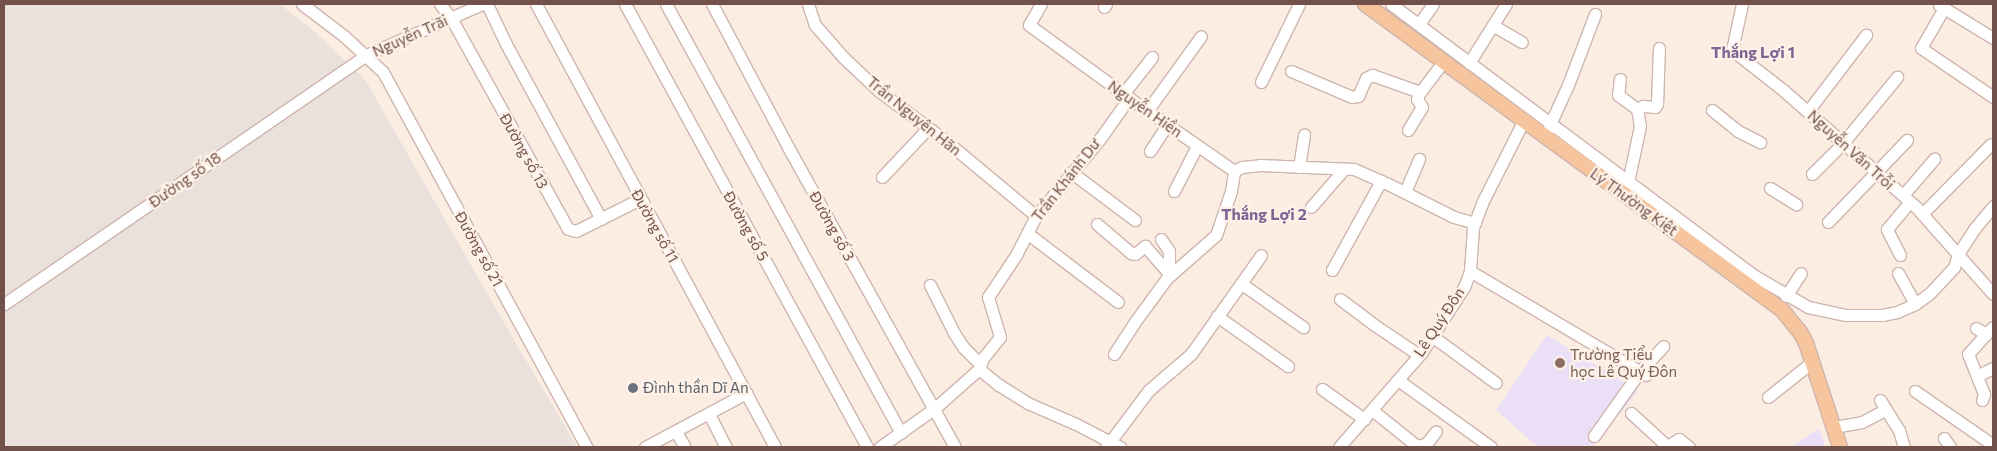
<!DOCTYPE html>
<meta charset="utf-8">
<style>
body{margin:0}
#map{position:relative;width:1997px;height:451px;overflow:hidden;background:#fbede2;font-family:Commissioner,sans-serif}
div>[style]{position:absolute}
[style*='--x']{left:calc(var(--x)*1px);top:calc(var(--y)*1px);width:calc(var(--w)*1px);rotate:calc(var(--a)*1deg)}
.industrial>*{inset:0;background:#eae1dd}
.education>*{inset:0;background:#eadff7}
.roads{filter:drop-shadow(1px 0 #ceb5ad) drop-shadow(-1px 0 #ceb5ad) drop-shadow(0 1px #ceb5ad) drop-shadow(0 -1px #ceb5ad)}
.minor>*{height:11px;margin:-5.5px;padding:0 5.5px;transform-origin:5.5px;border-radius:5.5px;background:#fff}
.major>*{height:14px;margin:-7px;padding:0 7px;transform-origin:7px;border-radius:7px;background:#f7c59d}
.dots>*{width:14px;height:14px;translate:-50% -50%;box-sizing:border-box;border:2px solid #fef2e8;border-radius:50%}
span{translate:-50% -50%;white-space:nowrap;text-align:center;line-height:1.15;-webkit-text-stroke:4.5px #fef2e8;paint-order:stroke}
.street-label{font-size:15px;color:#72514a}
.education-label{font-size:15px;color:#785e54}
.left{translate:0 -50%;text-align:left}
.worship-label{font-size:15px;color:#5b616d}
.neighbourhood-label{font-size:16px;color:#7c6695;font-weight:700}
.frame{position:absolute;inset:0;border:5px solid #72514a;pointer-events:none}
</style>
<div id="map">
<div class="industrial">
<i style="clip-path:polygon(4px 4px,280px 4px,315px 32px,366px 81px,489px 297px,577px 447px,4px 447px)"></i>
</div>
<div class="education">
<i style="clip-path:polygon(1547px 335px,1638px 391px,1593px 447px,1538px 447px,1496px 410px)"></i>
<i style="clip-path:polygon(1819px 429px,1825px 447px,1790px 447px)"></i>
</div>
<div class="roads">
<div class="minor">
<i style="--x:302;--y:4;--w:53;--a:37.3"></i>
<i style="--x:344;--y:36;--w:53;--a:42.7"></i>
<i style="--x:383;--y:72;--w:427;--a:61.5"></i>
<i style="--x:440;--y:4;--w:18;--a:52"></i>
<i style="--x:451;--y:18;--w:241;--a:61"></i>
<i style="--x:568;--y:229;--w:8;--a:14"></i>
<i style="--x:576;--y:231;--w:72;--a:-26.6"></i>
<i style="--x:487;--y:4;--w:44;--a:64.6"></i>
<i style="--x:506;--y:44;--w:199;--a:61.5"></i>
<i style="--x:536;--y:4;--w:503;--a:61.65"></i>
<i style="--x:625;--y:4;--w:505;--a:61.35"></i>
<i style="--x:666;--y:4;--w:489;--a:61.3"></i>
<i style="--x:712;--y:4;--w:162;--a:62"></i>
<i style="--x:788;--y:147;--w:343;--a:60.9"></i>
<i style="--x:808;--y:4;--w:22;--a:72"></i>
<i style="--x:815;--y:25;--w:44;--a:48.7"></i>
<i style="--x:844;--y:58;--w:48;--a:43.3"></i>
<i style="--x:879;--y:91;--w:84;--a:36.7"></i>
<i style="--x:946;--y:141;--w:117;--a:39.8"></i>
<i style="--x:1041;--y:4;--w:24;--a:120"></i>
<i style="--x:1029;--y:25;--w:124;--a:36.1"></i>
<i style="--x:1129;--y:98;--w:128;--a:34.8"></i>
<i style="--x:1391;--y:4;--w:454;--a:36.8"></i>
<i style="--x:1755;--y:276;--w:61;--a:30.3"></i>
<i style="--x:1808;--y:307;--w:39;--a:12"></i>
<i style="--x:1846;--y:315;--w:36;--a:0"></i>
<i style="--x:1882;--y:315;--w:15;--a:-11"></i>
<i style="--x:1897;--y:312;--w:20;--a:-24"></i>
<i style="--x:1915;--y:304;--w:17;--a:-36"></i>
<i style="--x:1929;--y:294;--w:37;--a:-47"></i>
<i style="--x:1954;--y:267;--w:14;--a:-73"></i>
<i style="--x:1958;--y:254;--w:30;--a:-57"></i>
<i style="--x:1974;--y:229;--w:30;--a:-50"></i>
<i style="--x:1742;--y:4;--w:47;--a:102.3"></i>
<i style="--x:1732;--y:50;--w:65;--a:38.1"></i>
<i style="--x:1783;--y:90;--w:177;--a:41.3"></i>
<i style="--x:1916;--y:207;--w:116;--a:48.5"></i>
<i style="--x:1939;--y:5;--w:63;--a:31.4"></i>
<i style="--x:1104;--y:7;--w:4;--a:-56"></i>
<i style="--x:1944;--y:8;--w:46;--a:119.9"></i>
<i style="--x:1921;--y:48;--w:87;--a:34.2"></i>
<i style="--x:1419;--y:24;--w:24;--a:-55"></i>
<i style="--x:1494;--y:26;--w:32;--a:30"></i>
<i style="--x:1469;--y:63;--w:70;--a:-57.9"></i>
<i style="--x:1291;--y:71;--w:66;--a:23.1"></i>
<i style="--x:1352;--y:97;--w:6;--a:-9"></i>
<i style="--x:1358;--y:96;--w:20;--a:-66"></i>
<i style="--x:1366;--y:78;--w:7;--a:-27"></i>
<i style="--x:1372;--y:75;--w:51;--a:19.5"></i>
<i style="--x:1620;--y:79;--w:16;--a:97"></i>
<i style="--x:1618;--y:95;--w:24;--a:36"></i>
<i style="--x:1637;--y:109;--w:17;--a:80"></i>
<i style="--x:1640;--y:126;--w:57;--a:102.1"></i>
<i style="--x:1261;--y:82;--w:87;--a:-64"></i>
<i style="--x:1123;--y:94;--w:47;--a:-51.9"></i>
<i style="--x:1637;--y:109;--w:7;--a:-27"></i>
<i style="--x:1643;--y:106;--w:12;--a:5"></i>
<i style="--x:1655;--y:107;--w:4;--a:-56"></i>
<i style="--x:1657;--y:104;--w:56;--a:-88"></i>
<i style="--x:1712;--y:110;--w:33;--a:39"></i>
<i style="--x:1738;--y:131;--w:25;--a:27"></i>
<i style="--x:1147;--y:111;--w:92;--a:-54.2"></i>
<i style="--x:1808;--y:111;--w:96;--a:-52.7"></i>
<i style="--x:1408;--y:130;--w:27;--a:-59"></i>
<i style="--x:1422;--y:107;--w:9;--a:-122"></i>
<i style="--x:1417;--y:99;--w:4;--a:-76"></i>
<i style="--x:1418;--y:95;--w:41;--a:-52.9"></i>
<i style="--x:1547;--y:131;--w:51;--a:-65.5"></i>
<i style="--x:1568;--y:85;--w:76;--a:-69.2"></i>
<i style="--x:1150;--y:151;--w:31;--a:-57"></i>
<i style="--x:1299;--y:167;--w:33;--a:-81"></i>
<i style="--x:1234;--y:171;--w:9;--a:-27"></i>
<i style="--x:1242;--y:167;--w:18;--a:-6"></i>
<i style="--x:1260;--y:165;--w:94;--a:2.4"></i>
<i style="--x:1354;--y:169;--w:35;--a:24"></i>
<i style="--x:1386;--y:183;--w:76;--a:26.6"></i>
<i style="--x:1454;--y:217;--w:22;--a:16"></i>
<i style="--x:1071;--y:172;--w:80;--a:36.9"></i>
<i style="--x:1812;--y:174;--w:42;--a:-45"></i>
<i style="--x:1842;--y:144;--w:87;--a:-50.6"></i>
<i style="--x:882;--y:177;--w:67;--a:-46.8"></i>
<i style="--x:1770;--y:188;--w:31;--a:32"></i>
<i style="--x:1174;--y:191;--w:51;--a:-62.9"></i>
<i style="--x:1405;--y:192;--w:36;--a:-67"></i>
<i style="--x:1903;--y:195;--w:48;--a:-49.3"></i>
<i style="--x:1311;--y:207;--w:50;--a:-49"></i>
<i style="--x:1922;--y:214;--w:98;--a:-45.4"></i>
<i style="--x:1828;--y:222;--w:114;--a:-46.1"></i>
<i style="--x:1097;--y:224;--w:45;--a:40.5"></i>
<i style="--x:1131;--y:253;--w:4;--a:14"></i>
<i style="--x:1135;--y:254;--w:13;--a:-39"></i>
<i style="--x:1145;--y:246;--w:38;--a:49"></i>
<i style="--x:1027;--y:233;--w:114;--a:37.2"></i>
<i style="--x:1161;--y:239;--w:14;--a:56"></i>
<i style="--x:1169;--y:251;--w:15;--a:90"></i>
<i style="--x:1169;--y:266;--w:5;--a:127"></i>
<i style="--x:1900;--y:255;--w:29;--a:-117"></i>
<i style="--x:1887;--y:229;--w:35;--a:-50"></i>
<i style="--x:1332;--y:270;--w:102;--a:-61.2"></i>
<i style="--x:1470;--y:271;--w:204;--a:30.6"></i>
<i style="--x:1898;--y:273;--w:35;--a:61"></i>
<i style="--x:1242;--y:284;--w:75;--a:35.2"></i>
<i style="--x:930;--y:285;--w:54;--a:63.4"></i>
<i style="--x:954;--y:333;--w:17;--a:57"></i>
<i style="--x:963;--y:347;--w:25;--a:45"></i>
<i style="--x:1786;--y:296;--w:27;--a:-57"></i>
<i style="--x:1340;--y:299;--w:41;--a:37.1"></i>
<i style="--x:1373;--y:324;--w:55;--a:34"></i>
<i style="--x:4;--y:304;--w:439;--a:-34.5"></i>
<i style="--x:366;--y:55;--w:127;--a:-23.7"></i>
<i style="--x:1217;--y:316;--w:87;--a:35.2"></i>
<i style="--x:1976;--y:328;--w:12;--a:31"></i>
<i style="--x:1986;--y:334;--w:10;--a:-45"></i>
<i style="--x:1432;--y:336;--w:79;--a:36.3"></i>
<i style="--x:1114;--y:354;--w:37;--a:-57"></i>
<i style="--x:1134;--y:323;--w:56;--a:-53.7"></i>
<i style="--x:1167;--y:278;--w:65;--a:-41.3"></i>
<i style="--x:1216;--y:235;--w:46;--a:-71.2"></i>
<i style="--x:1231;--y:191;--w:20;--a:-81"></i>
<i style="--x:979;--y:369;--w:26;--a:39"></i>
<i style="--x:999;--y:385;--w:36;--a:32"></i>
<i style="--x:1030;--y:404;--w:50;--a:23.5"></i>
<i style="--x:1076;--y:424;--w:50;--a:27.6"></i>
<i style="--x:1977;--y:376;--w:18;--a:-27"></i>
<i style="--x:1398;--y:380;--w:115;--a:35.8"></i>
<i style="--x:1322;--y:389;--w:52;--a:35.5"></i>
<i style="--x:1915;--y:391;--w:95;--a:34.7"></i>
<i style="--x:1768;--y:397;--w:56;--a:-38.5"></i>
<i style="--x:1880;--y:400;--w:36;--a:58"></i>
<i style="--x:1899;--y:430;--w:18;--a:74"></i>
<i style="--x:1982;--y:400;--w:6;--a:-72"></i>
<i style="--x:1984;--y:394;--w:43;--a:-111.8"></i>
<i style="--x:1968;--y:354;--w:27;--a:-48"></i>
<i style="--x:1372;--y:410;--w:58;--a:38.7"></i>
<i style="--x:1417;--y:446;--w:9;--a:-13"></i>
<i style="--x:1426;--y:444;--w:16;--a:-52"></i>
<i style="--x:1631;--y:413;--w:49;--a:42.5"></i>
<i style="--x:709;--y:414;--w:37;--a:63"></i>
<i style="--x:1834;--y:427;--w:28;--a:-10"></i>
<i style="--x:1862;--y:422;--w:27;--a:-28"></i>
<i style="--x:676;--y:432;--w:17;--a:59"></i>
<i style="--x:1594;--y:436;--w:80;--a:-54.7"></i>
<i style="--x:1640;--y:371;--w:34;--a:-47"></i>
<i style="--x:1944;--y:438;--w:11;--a:56"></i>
<i style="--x:645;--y:447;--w:115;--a:-28.1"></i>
<i style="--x:880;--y:447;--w:67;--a:-35.3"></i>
<i style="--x:935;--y:408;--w:59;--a:-41.6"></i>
<i style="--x:979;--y:369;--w:12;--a:-70"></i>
<i style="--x:983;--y:358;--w:27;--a:-51"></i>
<i style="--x:1000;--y:337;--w:42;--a:-106.7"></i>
<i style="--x:988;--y:297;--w:50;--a:-56.3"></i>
<i style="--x:1016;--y:255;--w:44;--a:-62.9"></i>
<i style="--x:1036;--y:216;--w:99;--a:-50.3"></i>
<i style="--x:1099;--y:140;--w:52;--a:-54.5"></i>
<i style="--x:1106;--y:447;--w:71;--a:-53"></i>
<i style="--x:1149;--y:390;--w:55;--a:-40.6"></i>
<i style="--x:1191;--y:354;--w:121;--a:-54.7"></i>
<i style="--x:1339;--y:447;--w:126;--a:-48.9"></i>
<i style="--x:1422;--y:352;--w:77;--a:-57.1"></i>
<i style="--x:1464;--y:287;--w:17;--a:-69"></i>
<i style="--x:1470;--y:271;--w:44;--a:-86.1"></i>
<i style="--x:1473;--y:227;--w:26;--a:-69"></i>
<i style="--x:1482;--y:203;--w:91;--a:-63.2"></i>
<i style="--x:1666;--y:447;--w:15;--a:-32"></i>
<i style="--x:1679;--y:439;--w:13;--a:39"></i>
</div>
<div class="major">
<i style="--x:1365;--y:4;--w:517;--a:36.27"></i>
<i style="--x:1782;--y:310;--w:28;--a:51"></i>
<i style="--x:1800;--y:332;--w:13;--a:61"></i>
<i style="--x:1806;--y:343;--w:109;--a:71.9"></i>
</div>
</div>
<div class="dots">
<i style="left:1560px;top:363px;background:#8d6e63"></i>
<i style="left:633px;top:388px;background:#6b7280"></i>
</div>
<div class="street-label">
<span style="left:410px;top:36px;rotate:-24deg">Nguyễn Trãi</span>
<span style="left:1145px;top:109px;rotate:35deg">Nguyễn Hiền</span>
<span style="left:914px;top:116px;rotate:39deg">Trần Nguyên Hãn</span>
<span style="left:1851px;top:150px;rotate:42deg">Nguyễn Văn Trỗi</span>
<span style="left:524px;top:151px;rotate:61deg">Đường số 13</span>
<span style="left:185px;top:180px;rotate:-35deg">Đường số 18</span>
<span style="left:1066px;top:180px;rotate:-52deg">Trần Khánh Dư</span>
<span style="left:1634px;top:202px;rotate:36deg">Lý Thường Kiệt</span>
<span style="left:655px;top:226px;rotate:61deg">Đường số 11</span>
<span style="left:746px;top:226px;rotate:61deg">Đường số 5</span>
<span style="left:832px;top:226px;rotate:61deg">Đường số 3</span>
<span style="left:479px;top:249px;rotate:61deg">Đường số 21</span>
<span style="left:1439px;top:322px;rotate:-57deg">Lê Quý Đôn</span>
</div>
<div class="education-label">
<span class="left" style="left:1570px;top:363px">Trường Tiểu<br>học Lê Quý Đôn</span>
</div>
<div class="worship-label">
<span class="left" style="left:643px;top:388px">Đình thần Dĩ An</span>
</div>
<div class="neighbourhood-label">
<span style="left:1753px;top:52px">Thắng Lợi 1</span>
<span style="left:1264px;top:214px">Thắng Lợi 2</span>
</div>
<div class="frame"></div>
</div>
